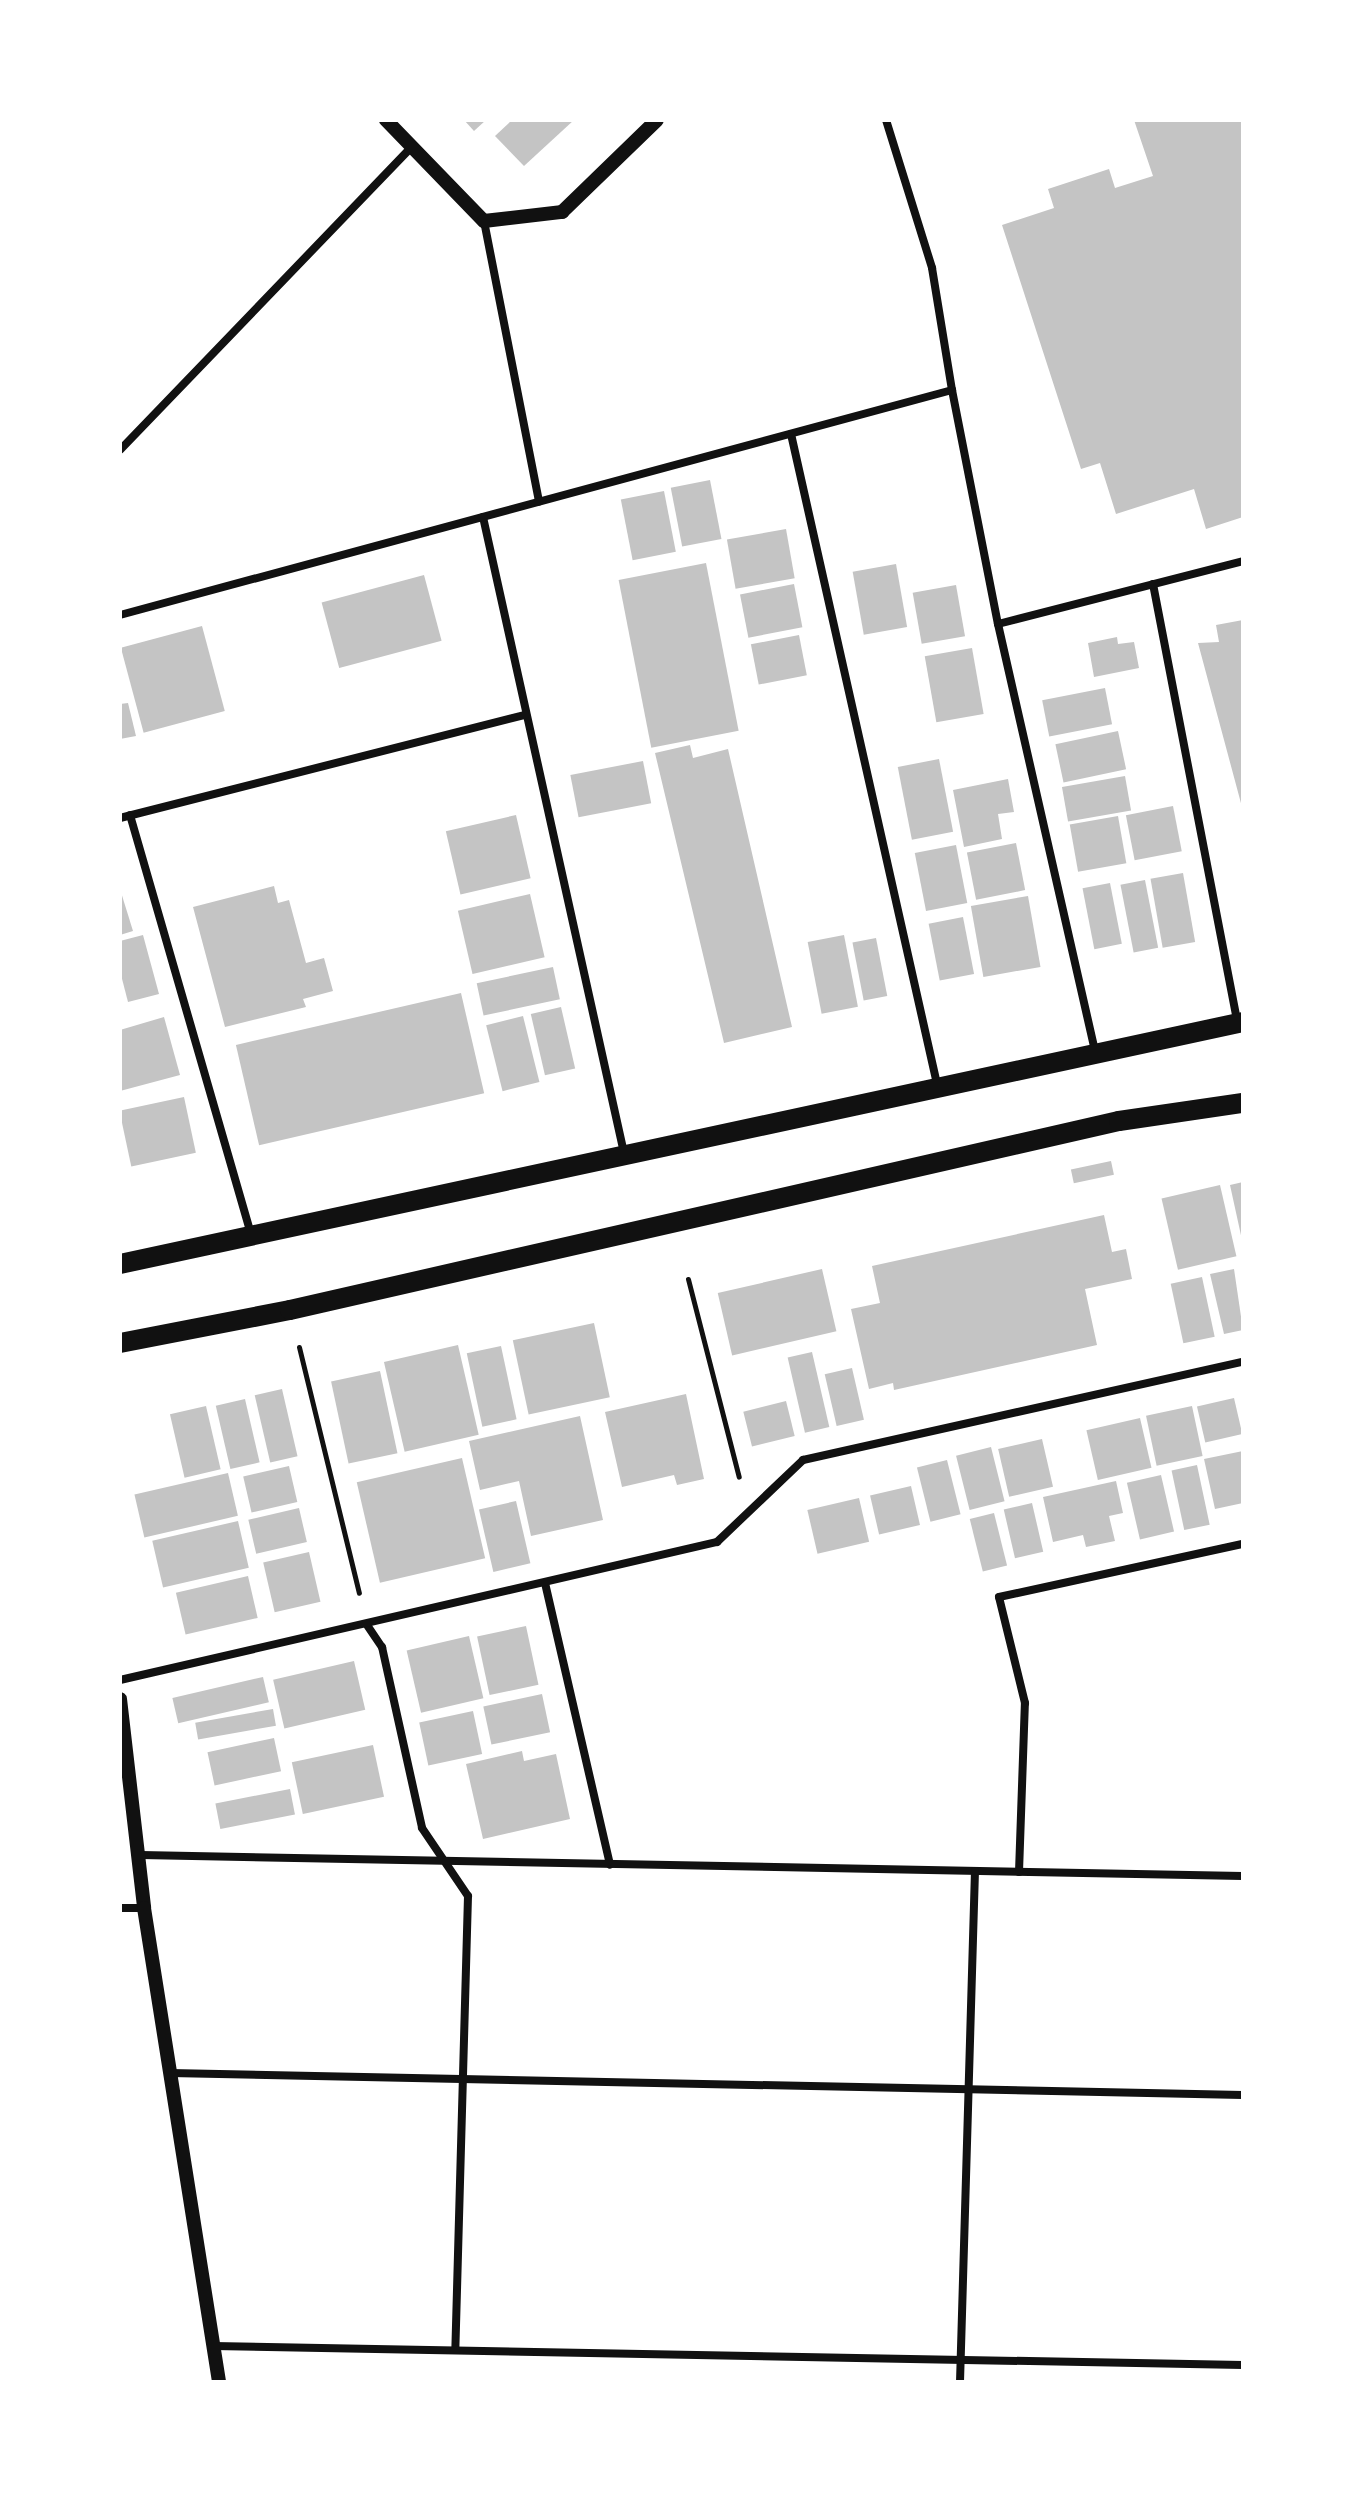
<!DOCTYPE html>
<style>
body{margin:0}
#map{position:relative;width:1363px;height:2502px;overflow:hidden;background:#fff;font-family:Karla,sans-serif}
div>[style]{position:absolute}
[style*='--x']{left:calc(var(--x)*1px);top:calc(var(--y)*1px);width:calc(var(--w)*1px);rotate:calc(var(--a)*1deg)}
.building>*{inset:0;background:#c4c4c4;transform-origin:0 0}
.path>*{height:5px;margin:-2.5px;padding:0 2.5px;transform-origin:2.5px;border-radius:2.5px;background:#111}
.minor>*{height:8px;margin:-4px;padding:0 4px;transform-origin:4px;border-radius:4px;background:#111}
.tertiary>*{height:14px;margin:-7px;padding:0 7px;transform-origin:7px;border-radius:7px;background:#111}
.primary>*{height:20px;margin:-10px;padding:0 10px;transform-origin:10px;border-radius:10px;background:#111}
span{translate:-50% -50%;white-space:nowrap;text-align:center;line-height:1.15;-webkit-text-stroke:8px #fff;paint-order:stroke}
.frame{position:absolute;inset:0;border:122px solid #fff;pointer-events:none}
</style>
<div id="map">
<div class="building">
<i style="clip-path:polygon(464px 120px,486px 120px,474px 131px)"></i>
<i style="clip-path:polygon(512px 120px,574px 120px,524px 166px,495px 136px)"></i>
<i style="clip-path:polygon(1134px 120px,1243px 120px,1243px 517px,1206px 529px,1194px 489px,1116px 514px,1100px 463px,1081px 469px,1002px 225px,1054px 208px,1048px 189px,1109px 169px,1115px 188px,1153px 176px)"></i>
<i style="left:710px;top:480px;width:60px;height:40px;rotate:79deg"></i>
<i style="left:664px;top:491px;width:62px;height:44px;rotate:79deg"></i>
<i style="left:786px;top:529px;width:50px;height:60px;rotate:80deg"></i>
<i style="left:706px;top:563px;width:171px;height:89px;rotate:79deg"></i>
<i style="left:896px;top:564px;width:64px;height:44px;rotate:80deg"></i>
<i style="left:424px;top:575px;width:68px;height:106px;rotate:75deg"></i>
<i style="left:794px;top:584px;width:44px;height:55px;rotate:79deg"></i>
<i style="left:956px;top:585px;width:52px;height:44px;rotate:80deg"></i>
<i style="clip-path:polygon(1243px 620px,1243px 807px,1242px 807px,1198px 643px,1219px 642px,1216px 625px)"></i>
<i style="left:202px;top:626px;width:88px;height:84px;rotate:75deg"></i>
<i style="left:799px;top:635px;width:41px;height:49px;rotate:79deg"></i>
<i style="clip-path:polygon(1117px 637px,1118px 644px,1134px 642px,1139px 668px,1094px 677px,1088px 643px)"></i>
<i style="left:972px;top:648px;width:67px;height:48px;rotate:80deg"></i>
<i style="left:1105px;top:688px;width:37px;height:64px;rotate:79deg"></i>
<i style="clip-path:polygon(128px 703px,136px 736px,120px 739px,120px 704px)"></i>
<i style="left:1118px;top:731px;width:39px;height:64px;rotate:78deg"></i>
<i style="clip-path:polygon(690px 745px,693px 758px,728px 749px,792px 1027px,724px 1043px,655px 753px)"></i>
<i style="left:939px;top:759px;width:74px;height:42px;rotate:79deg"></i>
<i style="left:643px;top:761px;width:43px;height:74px;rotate:79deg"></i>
<i style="left:1125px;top:776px;width:35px;height:64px;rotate:80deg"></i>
<i style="clip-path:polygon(1008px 779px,1014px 812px,998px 814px,1002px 839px,964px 847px,953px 790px)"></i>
<i style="left:1173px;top:806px;width:46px;height:48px;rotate:79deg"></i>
<i style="left:516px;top:815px;width:65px;height:72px;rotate:77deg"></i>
<i style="left:1118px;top:816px;width:48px;height:49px;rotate:80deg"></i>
<i style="left:1016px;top:843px;width:48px;height:50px;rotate:79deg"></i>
<i style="left:956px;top:845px;width:59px;height:42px;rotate:79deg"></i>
<i style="left:1183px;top:873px;width:70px;height:33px;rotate:80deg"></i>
<i style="left:1145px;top:880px;width:69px;height:25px;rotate:79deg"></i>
<i style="left:1110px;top:883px;width:62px;height:28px;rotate:79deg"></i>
<i style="clip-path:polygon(274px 886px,278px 903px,289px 900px,306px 963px,324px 958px,333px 991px,303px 999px,306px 1007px,225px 1027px,193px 907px)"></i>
<i style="clip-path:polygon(120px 889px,133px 931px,120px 935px)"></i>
<i style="left:530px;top:894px;width:65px;height:74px;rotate:77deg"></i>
<i style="left:1028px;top:896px;width:72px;height:58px;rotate:80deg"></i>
<i style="left:963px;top:917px;width:58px;height:35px;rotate:79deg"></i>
<i style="clip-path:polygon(143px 935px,159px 994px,128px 1002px,120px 971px,120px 941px)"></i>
<i style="left:844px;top:935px;width:73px;height:37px;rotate:79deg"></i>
<i style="left:876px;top:938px;width:59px;height:24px;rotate:79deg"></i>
<i style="left:553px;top:967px;width:33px;height:78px;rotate:78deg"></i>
<i style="left:461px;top:993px;width:103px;height:231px;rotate:77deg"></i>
<i style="left:561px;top:1007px;width:63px;height:31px;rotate:77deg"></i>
<i style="left:523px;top:1016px;width:68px;height:38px;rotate:76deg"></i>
<i style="clip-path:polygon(164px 1017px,180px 1075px,120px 1091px,120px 1030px)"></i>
<i style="left:184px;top:1097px;width:57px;height:66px;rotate:78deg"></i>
<i style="left:1111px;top:1161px;width:14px;height:41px;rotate:78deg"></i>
<i style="clip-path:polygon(1243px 1182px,1243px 1240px,1242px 1240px,1230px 1185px)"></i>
<i style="left:1220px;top:1185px;width:73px;height:60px;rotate:77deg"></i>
<i style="clip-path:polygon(1104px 1215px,1112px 1252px,1126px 1249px,1132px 1279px,1085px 1289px,1097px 1345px,894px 1390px,893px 1383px,869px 1389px,851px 1309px,880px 1303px,872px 1266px)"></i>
<i style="left:822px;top:1269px;width:64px;height:107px;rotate:77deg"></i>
<i style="clip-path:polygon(1234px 1269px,1243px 1330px,1224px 1334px,1210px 1274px)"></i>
<i style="left:1202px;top:1277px;width:61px;height:32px;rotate:78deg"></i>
<i style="left:594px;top:1323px;width:76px;height:83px;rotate:78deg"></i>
<i style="left:458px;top:1345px;width:92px;height:76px;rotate:77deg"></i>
<i style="left:501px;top:1346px;width:75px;height:35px;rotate:78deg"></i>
<i style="left:812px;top:1352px;width:77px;height:25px;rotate:77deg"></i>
<i style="left:852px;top:1368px;width:53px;height:28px;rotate:77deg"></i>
<i style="left:380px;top:1371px;width:84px;height:50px;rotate:78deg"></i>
<i style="left:282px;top:1389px;width:69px;height:28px;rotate:77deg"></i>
<i style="clip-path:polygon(686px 1394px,704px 1479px,677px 1485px,674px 1475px,622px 1487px,605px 1412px)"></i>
<i style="left:1234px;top:1398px;width:37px;height:38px;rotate:77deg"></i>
<i style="left:245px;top:1399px;width:65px;height:30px;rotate:77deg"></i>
<i style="left:786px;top:1401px;width:36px;height:44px;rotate:76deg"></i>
<i style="left:206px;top:1406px;width:65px;height:37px;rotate:77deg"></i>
<i style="left:1192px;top:1406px;width:51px;height:47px;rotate:78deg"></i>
<i style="clip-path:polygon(580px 1416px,603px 1520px,531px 1536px,519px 1481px,480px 1490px,469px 1441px)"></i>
<i style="left:1140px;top:1418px;width:51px;height:55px;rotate:77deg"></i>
<i style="left:1042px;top:1439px;width:49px;height:45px;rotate:77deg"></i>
<i style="left:991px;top:1447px;width:56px;height:36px;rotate:76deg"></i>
<i style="clip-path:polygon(1243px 1451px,1243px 1503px,1215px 1509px,1204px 1459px)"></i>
<i style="left:462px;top:1458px;width:103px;height:108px;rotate:77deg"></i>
<i style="left:947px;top:1460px;width:56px;height:31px;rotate:76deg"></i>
<i style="left:1197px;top:1465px;width:61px;height:26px;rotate:78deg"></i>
<i style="left:289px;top:1466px;width:37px;height:47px;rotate:77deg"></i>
<i style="left:228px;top:1473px;width:44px;height:96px;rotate:77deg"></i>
<i style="left:1161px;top:1475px;width:58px;height:35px;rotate:77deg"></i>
<i style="clip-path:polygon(1116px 1481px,1123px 1513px,1109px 1516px,1115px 1541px,1086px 1547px,1083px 1535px,1053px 1542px,1043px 1497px)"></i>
<i style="left:911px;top:1486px;width:40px;height:42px;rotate:77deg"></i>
<i style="left:859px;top:1498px;width:45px;height:53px;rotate:77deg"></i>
<i style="left:516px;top:1501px;width:64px;height:38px;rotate:77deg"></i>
<i style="left:1032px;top:1503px;width:50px;height:29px;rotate:77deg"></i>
<i style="left:299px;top:1508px;width:35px;height:52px;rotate:77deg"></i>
<i style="left:994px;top:1513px;width:54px;height:25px;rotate:76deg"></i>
<i style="left:238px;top:1521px;width:48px;height:88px;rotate:77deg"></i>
<i style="left:309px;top:1552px;width:51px;height:47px;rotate:77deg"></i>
<i style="left:248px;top:1576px;width:43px;height:74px;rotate:77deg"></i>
<i style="left:526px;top:1626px;width:60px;height:50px;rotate:78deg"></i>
<i style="left:469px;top:1636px;width:64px;height:64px;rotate:77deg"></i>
<i style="left:354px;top:1661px;width:50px;height:83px;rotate:77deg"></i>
<i style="left:263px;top:1677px;width:26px;height:93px;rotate:77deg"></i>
<i style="left:542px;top:1694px;width:39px;height:60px;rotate:78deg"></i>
<i style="left:273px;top:1709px;width:17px;height:79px;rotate:80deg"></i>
<i style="left:473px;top:1711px;width:44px;height:55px;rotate:78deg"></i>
<i style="left:274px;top:1738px;width:34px;height:68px;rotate:78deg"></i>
<i style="left:373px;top:1745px;width:53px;height:83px;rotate:78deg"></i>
<i style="clip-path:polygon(522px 1751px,524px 1761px,556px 1754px,570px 1819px,483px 1839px,466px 1764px)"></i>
<i style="left:290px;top:1789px;width:26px;height:76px;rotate:79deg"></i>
</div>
<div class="path">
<i style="--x:688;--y:1279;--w:204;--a:75.6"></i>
<i style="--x:299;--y:1347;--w:253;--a:76.3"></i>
</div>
<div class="minor">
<i style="--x:886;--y:120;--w:155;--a:72.7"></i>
<i style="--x:932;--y:268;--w:124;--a:80.7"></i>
<i style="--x:484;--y:221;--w:286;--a:78.9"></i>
<i style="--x:791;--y:434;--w:666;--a:77.34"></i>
<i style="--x:120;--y:450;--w:421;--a:-46.1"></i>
<i style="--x:483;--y:517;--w:651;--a:77.5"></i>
<i style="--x:1153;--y:584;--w:446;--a:79.1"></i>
<i style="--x:120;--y:615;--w:862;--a:-15.13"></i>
<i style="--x:952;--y:390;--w:238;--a:78.9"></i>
<i style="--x:998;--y:624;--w:438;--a:77.2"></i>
<i style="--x:998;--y:624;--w:253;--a:-14.4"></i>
<i style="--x:130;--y:815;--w:435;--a:73.9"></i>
<i style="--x:120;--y:818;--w:418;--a:-14.3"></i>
<i style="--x:545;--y:1583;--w:289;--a:77"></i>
<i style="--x:367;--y:1625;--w:27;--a:56"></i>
<i style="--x:382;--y:1647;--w:185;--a:77.5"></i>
<i style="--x:422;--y:1828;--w:82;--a:55.9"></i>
<i style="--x:468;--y:1896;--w:454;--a:91.6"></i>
<i style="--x:120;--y:1680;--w:613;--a:-13.02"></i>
<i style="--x:717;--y:1542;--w:119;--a:-43.6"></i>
<i style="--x:803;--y:1460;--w:451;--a:-12.6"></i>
<i style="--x:141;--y:1855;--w:1102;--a:1.09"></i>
<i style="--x:1019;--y:1872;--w:169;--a:-88"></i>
<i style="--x:1025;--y:1703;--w:109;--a:-103.8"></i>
<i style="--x:999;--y:1597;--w:250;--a:-12.3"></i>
<i style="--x:120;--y:1908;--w:24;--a:0"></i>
<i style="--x:170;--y:2073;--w:1073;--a:1.17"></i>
<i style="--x:213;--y:2346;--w:1030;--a:1.06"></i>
<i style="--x:960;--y:2382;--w:511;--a:-88.32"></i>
</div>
<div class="tertiary">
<i style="--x:386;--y:120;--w:141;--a:45.9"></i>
<i style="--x:484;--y:221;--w:79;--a:-6.6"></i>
<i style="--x:562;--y:212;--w:132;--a:-44.1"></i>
<i style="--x:120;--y:1699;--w:210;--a:83.4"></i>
<i style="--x:144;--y:1908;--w:480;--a:81"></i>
</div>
<div class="primary">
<i style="--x:120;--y:1264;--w:1149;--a:-12.16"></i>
<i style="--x:120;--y:1343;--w:173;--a:-11"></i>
<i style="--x:290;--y:1310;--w:850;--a:-12.84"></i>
<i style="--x:1119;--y:1121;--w:125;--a:-8.3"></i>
</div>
<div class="frame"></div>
</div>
